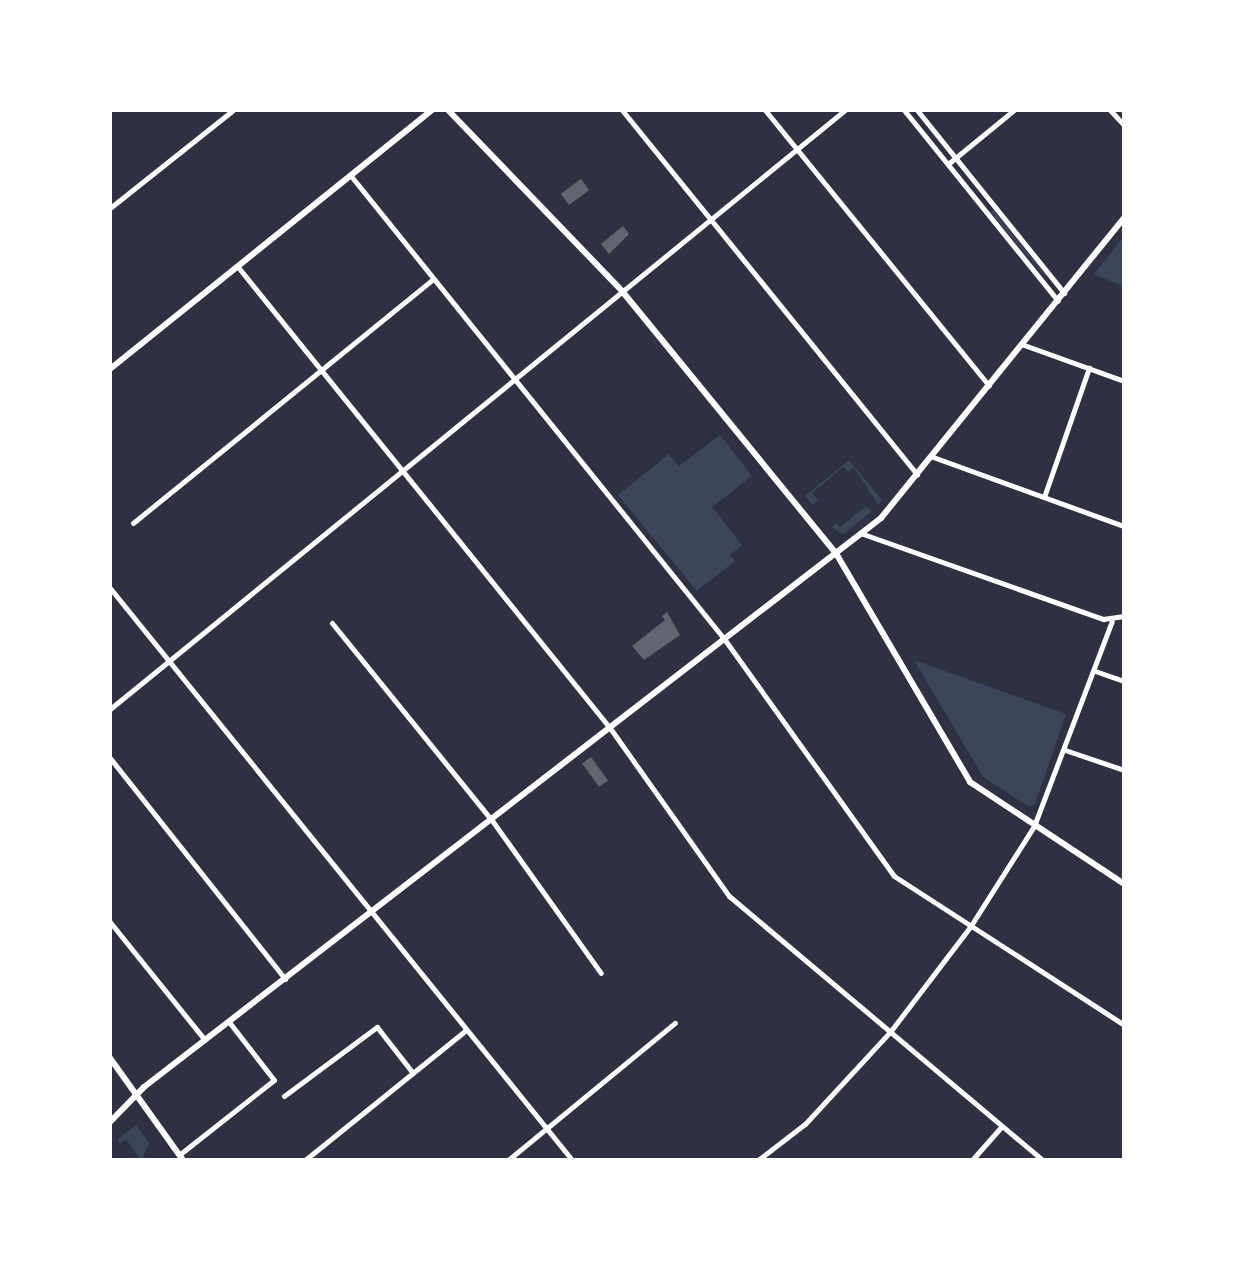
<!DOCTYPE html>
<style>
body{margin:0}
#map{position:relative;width:1234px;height:1270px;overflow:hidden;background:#2d3142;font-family:"Source Serif 4",serif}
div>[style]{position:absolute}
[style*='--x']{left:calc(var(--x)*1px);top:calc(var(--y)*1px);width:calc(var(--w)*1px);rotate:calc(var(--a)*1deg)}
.green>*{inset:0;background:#3c4559}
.building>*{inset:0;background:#626471;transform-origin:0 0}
.minor>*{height:5px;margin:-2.5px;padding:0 2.5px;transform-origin:2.5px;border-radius:2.5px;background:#fff}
.tertiary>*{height:6px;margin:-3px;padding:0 3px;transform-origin:3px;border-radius:3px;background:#fff}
.secondary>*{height:6px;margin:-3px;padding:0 3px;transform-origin:3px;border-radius:3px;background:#fff}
span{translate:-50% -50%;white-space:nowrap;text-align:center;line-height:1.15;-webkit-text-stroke:7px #fff;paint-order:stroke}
.frame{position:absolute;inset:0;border:112px solid #fff;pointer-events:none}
</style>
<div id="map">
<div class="green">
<i style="clip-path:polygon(993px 210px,1045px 275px,1046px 278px,991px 213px)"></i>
<i style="clip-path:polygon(1124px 236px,1124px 287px,1094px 274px)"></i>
<i style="clip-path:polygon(720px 435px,752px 476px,712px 507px,742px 545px,730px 555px,735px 561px,697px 591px,618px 495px,669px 454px,679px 466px)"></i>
<i style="clip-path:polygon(849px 460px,882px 500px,878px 505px,854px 468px,848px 471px,843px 467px,812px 493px,818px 500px,813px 505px,805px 496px)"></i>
<i style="clip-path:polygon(866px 506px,872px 511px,843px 534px,831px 527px,836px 523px,840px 527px)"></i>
<i style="clip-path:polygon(914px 660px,1066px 714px,1035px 804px,1029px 807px,983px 777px)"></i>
<i style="clip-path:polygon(136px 1125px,149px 1143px,141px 1160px,126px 1139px,120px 1144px,117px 1140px)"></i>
</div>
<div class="building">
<i style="left:581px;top:179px;width:14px;height:25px;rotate:54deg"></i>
<i style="clip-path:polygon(623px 226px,629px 234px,609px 254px,601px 244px)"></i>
<i style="clip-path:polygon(667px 612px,680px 635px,644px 660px,632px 646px,665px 620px,662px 616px)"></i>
<i style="left:591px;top:757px;width:29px;height:11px;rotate:54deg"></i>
</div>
<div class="minor">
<i style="--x:622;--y:110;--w:469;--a:51"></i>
<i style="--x:765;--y:110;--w:355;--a:50.9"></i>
<i style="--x:904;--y:110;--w:245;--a:51.1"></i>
<i style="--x:917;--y:110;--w:235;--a:51.2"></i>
<i style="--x:1110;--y:110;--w:21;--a:47"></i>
<i style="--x:1123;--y:110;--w:2;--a:63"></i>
<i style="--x:948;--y:164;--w:85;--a:-39.3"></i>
<i style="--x:351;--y:176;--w:596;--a:51.13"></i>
<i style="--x:725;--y:640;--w:290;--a:54.4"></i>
<i style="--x:894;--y:876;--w:274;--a:32.9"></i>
<i style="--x:110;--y:208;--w:157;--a:-38.5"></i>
<i style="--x:238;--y:267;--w:592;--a:51.1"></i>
<i style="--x:610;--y:728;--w:206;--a:54.7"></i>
<i style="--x:729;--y:896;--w:409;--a:40.1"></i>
<i style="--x:1024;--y:345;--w:106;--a:19.8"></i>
<i style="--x:933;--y:457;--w:203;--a:19.9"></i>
<i style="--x:1044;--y:497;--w:137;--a:-70.8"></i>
<i style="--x:133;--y:523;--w:387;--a:-39.1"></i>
<i style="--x:863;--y:534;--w:255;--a:19.5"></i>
<i style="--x:1103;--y:619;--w:21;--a:-8"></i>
<i style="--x:110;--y:588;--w:735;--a:51.07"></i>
<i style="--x:332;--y:623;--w:252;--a:51"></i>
<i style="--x:491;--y:819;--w:189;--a:54.5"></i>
<i style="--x:1095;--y:671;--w:31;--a:19"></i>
<i style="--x:110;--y:709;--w:948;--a:-39.18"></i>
<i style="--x:1065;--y:750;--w:62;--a:18.7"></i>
<i style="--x:110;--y:758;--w:282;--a:51.6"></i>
<i style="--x:110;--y:922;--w:151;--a:51.2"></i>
<i style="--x:284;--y:1096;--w:116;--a:-36.6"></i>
<i style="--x:377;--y:1027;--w:58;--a:52"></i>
<i style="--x:179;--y:1155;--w:121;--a:-38.3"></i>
<i style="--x:274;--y:1080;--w:73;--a:-127.8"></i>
<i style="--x:305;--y:1160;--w:207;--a:-38.9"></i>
<i style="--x:508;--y:1160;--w:216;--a:-39.4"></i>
<i style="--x:758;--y:1160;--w:59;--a:-37.5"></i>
<i style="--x:805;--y:1124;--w:125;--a:-47.3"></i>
<i style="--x:890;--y:1032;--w:132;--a:-52.7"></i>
<i style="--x:970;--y:927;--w:120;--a:-57.6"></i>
<i style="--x:1034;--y:826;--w:219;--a:-69.2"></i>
<i style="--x:972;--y:1160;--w:45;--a:-48.6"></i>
</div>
<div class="tertiary">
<i style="--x:110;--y:369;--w:413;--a:-38.8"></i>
<i style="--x:110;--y:1058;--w:125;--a:54.4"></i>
<i style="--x:110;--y:1122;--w:49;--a:-45.8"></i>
<i style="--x:144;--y:1087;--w:931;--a:-37.67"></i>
<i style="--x:881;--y:518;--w:386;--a:-51"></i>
</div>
<div class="secondary">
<i style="--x:448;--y:110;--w:251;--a:46.1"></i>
<i style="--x:622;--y:291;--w:340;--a:50.8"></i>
<i style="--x:837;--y:555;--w:263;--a:59.6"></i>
<i style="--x:970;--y:782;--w:185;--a:33.5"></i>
</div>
<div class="frame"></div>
</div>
